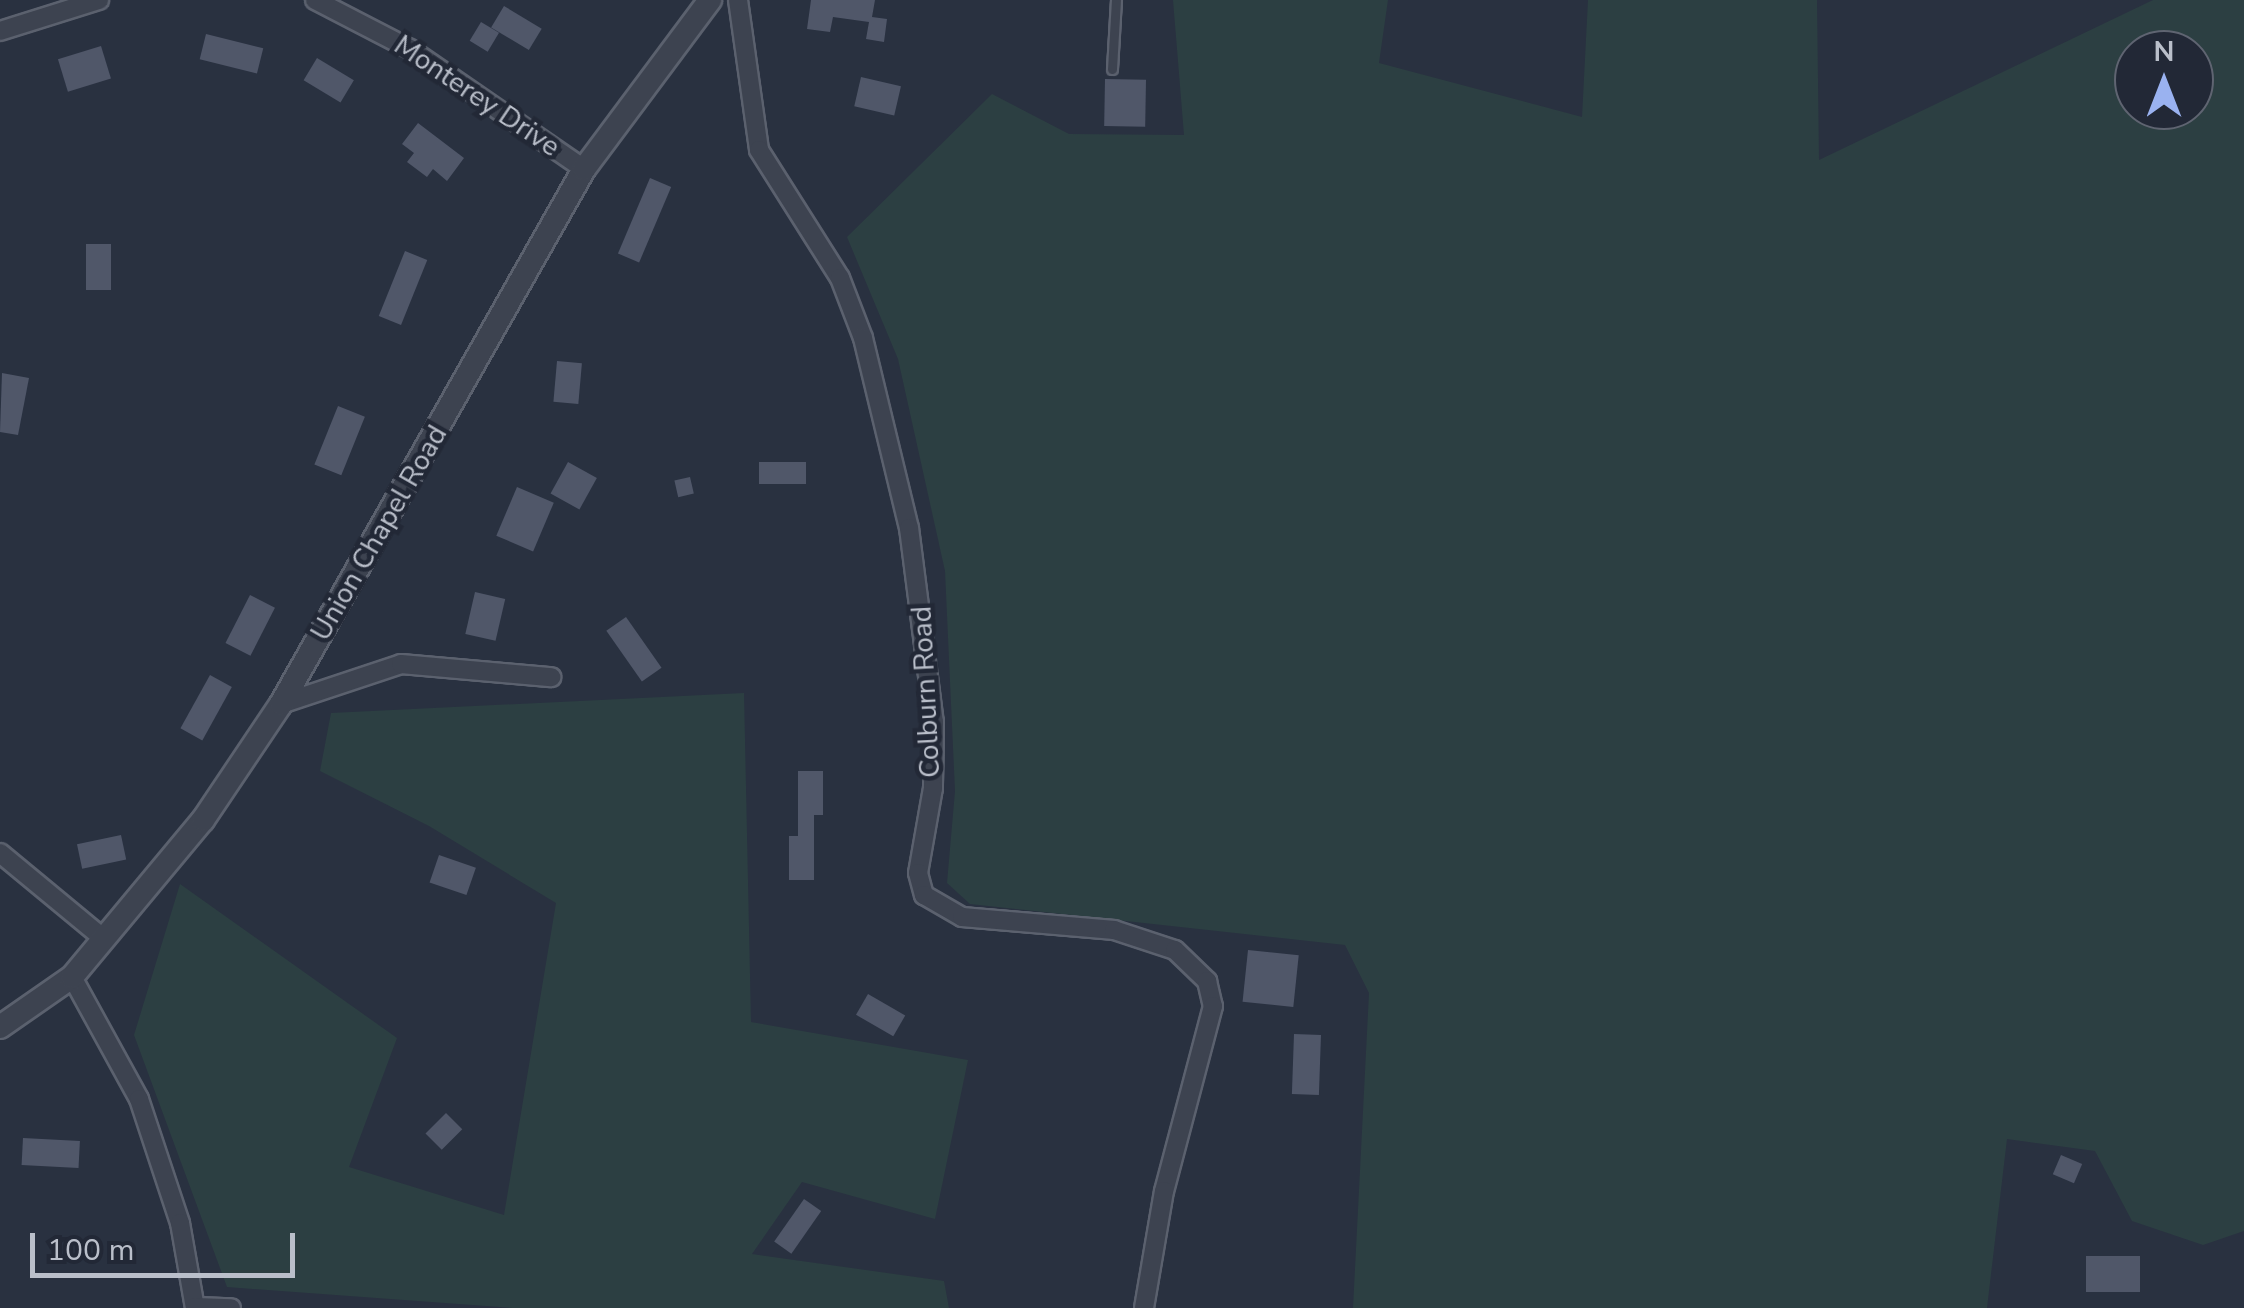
<!DOCTYPE html>
<style>
body{margin:0}
#map{position:relative;width:2244px;height:1308px;overflow:hidden;background:#293140;font-family:"Nunito Sans",sans-serif}
div>[style]{position:absolute}
[style*='--x']{left:calc(var(--x)*1px);top:calc(var(--y)*1px);width:calc(var(--w)*1px);rotate:calc(var(--a)*1deg)}
.green>*{inset:0;background:#2c3f42}
.building>*{inset:0;background:#505769;transform-origin:0 0}
.roads{filter:drop-shadow(2px 0 #5b616e) drop-shadow(-2px 0 #5b616e) drop-shadow(0 2px #5b616e) drop-shadow(0 -2px #5b616e)}
.service>*{height:9px;margin:-4.5px;padding:0 4.5px;transform-origin:4.5px;border-radius:4.5px;background:#3d4350}
.minor>*{height:18px;margin:-9px;padding:0 9px;transform-origin:9px;border-radius:9px;background:#3d4350}
.tertiary>*{height:22px;margin:-11px;padding:0 11px;transform-origin:11px;border-radius:11px;background:#3d4350}
span{translate:-50% -50%;white-space:nowrap;text-align:center;line-height:1.15;-webkit-text-stroke:9px #222836;paint-order:stroke}
.street-label{font-size:28px;color:#babfca}
.north{position:absolute;left:2114px;top:30px;width:100px;height:100px;box-sizing:border-box;background:#222836;border:2px solid #5f6471;border-radius:50%;rotate:0deg;font-size:28px;font-weight:700;line-height:40px;text-align:center;color:#babfca}
.north::after{content:'';display:block;margin:auto;width:35px;height:45px;background:#9ab2f0;clip-path:polygon(50% 0,100% 100%,50% 72%,0 100%)}
.scale{position:absolute;left:30px;top:1233px;width:265px;height:45px;box-sizing:border-box;border:5px solid #babfca;border-top:0;padding-left:12px;font-size:30px;line-height:35px;white-space:nowrap;color:#babfca;-webkit-text-stroke:8px #222836;paint-order:stroke}
</style>
<div id="map">
<div class="green">
<i style="clip-path:polygon(evenodd,1173px 0,1388px 0,1379px 63px,1582px 117px,1588px 0,1817px 0,1819px 160px,2153px 0,2244px 0,2244px 1231px,2203px 1245px,2132px 1221px,2095px 1151px,2007px 1139px,1987px 1308px,1353px 1308px,1369px 993px,1345px 945px,970px 904px,947px 883px,955px 791px,945px 571px,898px 359px,847px 237px,992px 94px,1069px 134px,1184px 135px,1173px 0,2194px 50px,2194px 110px,2134px 110px,2134px 50px,2194px 50px)"></i>
<i style="clip-path:polygon(744px 693px,751px 1022px,968px 1060px,935px 1219px,802px 1182px,752px 1254px,944px 1281px,949px 1308px,513px 1308px,227px 1287px,134px 1035px,180px 884px,397px 1038px,349px 1167px,504px 1215px,556px 903px,429px 826px,320px 771px,331px 713px)"></i>
</div>
<div class="building">
<i style="clip-path:polygon(811px 0,875px 0,872px 17px,887px 19px,884px 42px,866px 39px,869px 22px,833px 17px,830px 32px,807px 29px)"></i>
<i style="left:504px;top:6px;width:44px;height:25px;rotate:31deg"></i>
<i style="left:481px;top:22px;width:21px;height:22px;rotate:31deg"></i>
<i style="left:206px;top:34px;width:59px;height:26px;rotate:14deg"></i>
<i style="left:101px;top:46px;width:34px;height:45px;rotate:73deg"></i>
<i style="left:317px;top:58px;width:43px;height:26px;rotate:31deg"></i>
<i style="left:861px;top:77px;width:41px;height:30px;rotate:13deg"></i>
<i style="left:1105px;top:79px;width:41px;height:47px;rotate:1deg"></i>
<i style="clip-path:polygon(418px 123px,464px 158px,447px 181px,433px 169px,427px 177px,407px 162px,414px 153px,402px 144px)"></i>
<i style="left:650px;top:178px;width:23px;height:82px;rotate:23deg"></i>
<i style="left:86px;top:244px;width:25px;height:46px"></i>
<i style="left:405px;top:251px;width:24px;height:70px;rotate:22deg"></i>
<i style="left:557px;top:361px;width:25px;height:41px;rotate:5deg"></i>
<i style="clip-path:polygon(2px 373px,29px 378px,18px 435px,0 432px)"></i>
<i style="left:338px;top:406px;width:29px;height:63px;rotate:22deg"></i>
<i style="left:568px;top:462px;width:33px;height:36px;rotate:29deg"></i>
<i style="left:759px;top:462px;width:47px;height:22px"></i>
<i style="left:690px;top:477px;width:17px;height:16px;rotate:77deg"></i>
<i style="left:517px;top:487px;width:40px;height:53px;rotate:23deg"></i>
<i style="left:475px;top:592px;width:31px;height:43px;rotate:13deg"></i>
<i style="left:250px;top:595px;width:28px;height:54px;rotate:27deg"></i>
<i style="left:626px;top:617px;width:62px;height:24px;rotate:55deg"></i>
<i style="left:210px;top:675px;width:25px;height:61px;rotate:29deg"></i>
<i style="clip-path:polygon(798px 771px,823px 771px,823px 815px,814px 815px,814px 880px,789px 880px,789px 836px,798px 836px)"></i>
<i style="left:121px;top:835px;width:25px;height:45px;rotate:78deg"></i>
<i style="left:439px;top:855px;width:39px;height:29px;rotate:19deg"></i>
<i style="left:1248px;top:950px;width:51px;height:52px;rotate:6deg"></i>
<i style="left:868px;top:994px;width:43px;height:24px;rotate:30deg"></i>
<i style="left:1294px;top:1034px;width:27px;height:60px;rotate:2deg"></i>
<i style="left:446px;top:1113px;width:23px;height:29px;rotate:45deg"></i>
<i style="left:23px;top:1138px;width:57px;height:27px;rotate:3deg"></i>
<i style="left:2061px;top:1155px;width:23px;height:21px;rotate:23deg"></i>
<i style="left:804px;top:1199px;width:21px;height:52px;rotate:35deg"></i>
<i style="left:2086px;top:1256px;width:54px;height:36px"></i>
</div>
<div class="roads">
<div class="service">
<i style="--x:1112;--y:69;--w:69;--a:-86.7"></i>
</div>
<div class="minor">
<i style="--x:315;--y:0;--w:107;--a:27.3"></i>
<i style="--x:410;--y:49;--w:211;--a:34.6"></i>
<i style="--x:738;--y:0;--w:151;--a:82"></i>
<i style="--x:759;--y:150;--w:151;--a:57.7"></i>
<i style="--x:840;--y:278;--w:64;--a:69"></i>
<i style="--x:863;--y:338;--w:195;--a:76.4"></i>
<i style="--x:909;--y:528;--w:196;--a:82.7"></i>
<i style="--x:934;--y:722;--w:66;--a:90.9"></i>
<i style="--x:933;--y:788;--w:86;--a:100"></i>
<i style="--x:918;--y:873;--w:23;--a:75"></i>
<i style="--x:924;--y:895;--w:44;--a:30.1"></i>
<i style="--x:962;--y:917;--w:153;--a:4.9"></i>
<i style="--x:1114;--y:930;--w:64;--a:18.2"></i>
<i style="--x:1175;--y:950;--w:45;--a:44.1"></i>
<i style="--x:1207;--y:981;--w:26;--a:77"></i>
<i style="--x:1213;--y:1006;--w:191;--a:104.8"></i>
<i style="--x:1164;--y:1191;--w:119;--a:99.7"></i>
<i style="--x:0;--y:31;--w:104;--a:-17.4"></i>
<i style="--x:281;--y:704;--w:126;--a:-18.4"></i>
<i style="--x:401;--y:664;--w:151;--a:5"></i>
<i style="--x:0;--y:853;--w:136;--a:39.6"></i>
<i style="--x:72;--y:977;--w:139;--a:61.2"></i>
<i style="--x:139;--y:1099;--w:131;--a:71.7"></i>
<i style="--x:180;--y:1223;--w:86;--a:80"></i>
<i style="--x:195;--y:1307;--w:36;--a:2"></i>
</div>
<div class="tertiary">
<i style="--x:0;--y:1027;--w:88;--a:-34.8"></i>
<i style="--x:72;--y:977;--w:204;--a:-50.2"></i>
<i style="--x:203;--y:820;--w:140;--a:-56.1"></i>
<i style="--x:281;--y:704;--w:615;--a:-60.47"></i>
<i style="--x:584;--y:169;--w:211;--a:-53.3"></i>
</div>
</div>
<div class="street-label">
<span style="left:477px;top:96px;rotate:34deg">Monterey Drive</span>
<span style="left:379px;top:533px;rotate:-60deg">Union Chapel Road</span>
<span style="left:926px;top:692px;rotate:-93deg">Colburn Road</span>
</div>
<div class="north">N</div>
<div class="scale">100 m</div>
</div>
